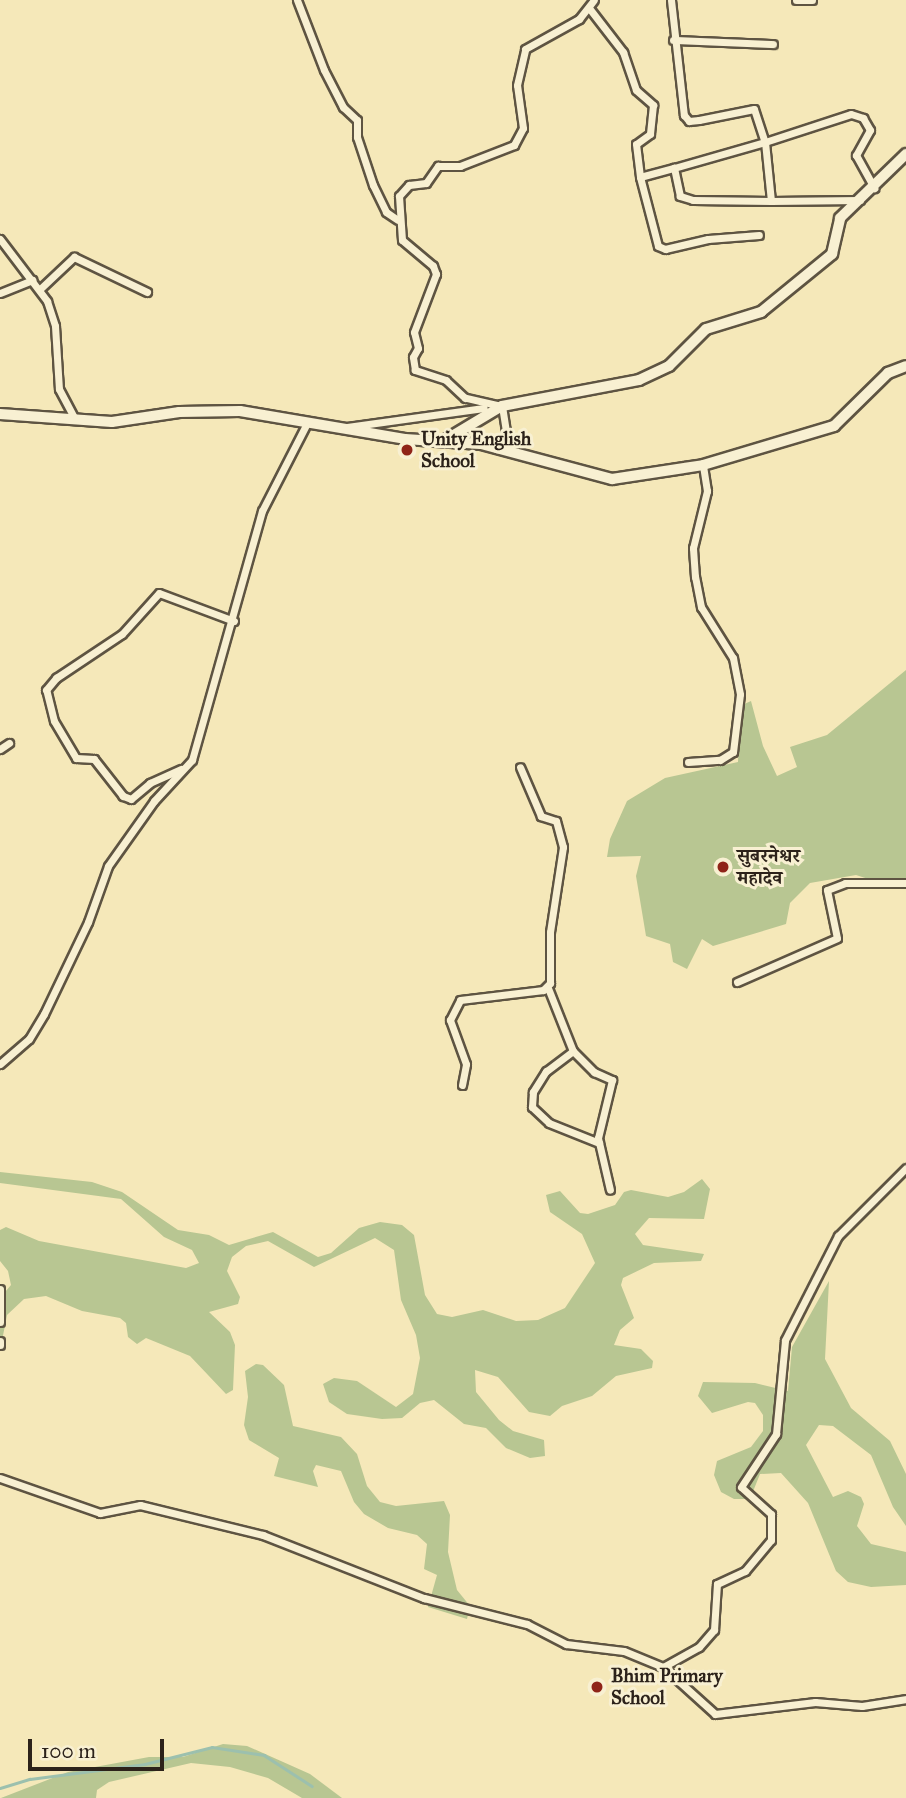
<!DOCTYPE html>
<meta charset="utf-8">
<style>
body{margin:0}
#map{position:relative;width:906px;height:1798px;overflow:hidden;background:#f5e8b9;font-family:"IM FELL Great Primer","Noto Serif Devanagari",serif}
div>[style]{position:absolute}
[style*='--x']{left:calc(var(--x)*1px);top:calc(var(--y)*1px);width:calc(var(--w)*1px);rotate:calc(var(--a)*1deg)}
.green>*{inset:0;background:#b8c692}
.stream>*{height:2.5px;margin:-1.25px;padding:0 1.25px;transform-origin:1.25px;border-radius:1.25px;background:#9cc0ae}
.roads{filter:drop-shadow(2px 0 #5e5442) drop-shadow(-2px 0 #5e5442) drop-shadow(0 2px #5e5442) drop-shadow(0 -2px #5e5442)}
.street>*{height:7px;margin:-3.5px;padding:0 3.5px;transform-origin:3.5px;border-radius:3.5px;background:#f8f0d2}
.secondary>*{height:10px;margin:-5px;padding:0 5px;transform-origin:5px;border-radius:5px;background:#f8f0d2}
.dots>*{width:19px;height:19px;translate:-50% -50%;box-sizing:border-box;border:4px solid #f8f0d2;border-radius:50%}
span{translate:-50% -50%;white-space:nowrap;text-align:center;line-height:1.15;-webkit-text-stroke:6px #f8f0d2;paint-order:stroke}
.poi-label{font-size:19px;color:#2c221a;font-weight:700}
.left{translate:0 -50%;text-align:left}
.scale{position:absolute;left:28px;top:1739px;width:136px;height:32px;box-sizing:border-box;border:4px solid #2c221a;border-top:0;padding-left:9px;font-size:21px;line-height:24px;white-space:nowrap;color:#2c221a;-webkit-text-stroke:5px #f8f0d2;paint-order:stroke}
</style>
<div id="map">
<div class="green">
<i style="clip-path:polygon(906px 670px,906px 886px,893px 887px,856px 875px,810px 883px,790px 903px,786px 924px,713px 946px,702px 939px,687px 969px,673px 962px,670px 944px,646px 936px,636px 876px,641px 856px,607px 857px,610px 839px,627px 801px,665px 778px,738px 762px,740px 706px,751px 701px,763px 746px,777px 776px,797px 767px,790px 747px,827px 735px)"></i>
<i style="clip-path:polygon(0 1172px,92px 1182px,122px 1192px,178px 1230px,209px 1235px,229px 1245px,273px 1232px,318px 1257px,331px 1253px,359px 1228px,380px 1222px,402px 1225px,414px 1235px,425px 1295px,437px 1314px,452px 1317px,483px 1310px,516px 1321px,538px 1320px,565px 1308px,595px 1263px,582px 1234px,550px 1212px,546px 1195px,560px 1191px,580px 1213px,588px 1214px,615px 1205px,624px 1192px,631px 1190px,668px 1197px,684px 1192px,702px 1179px,710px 1189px,704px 1219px,649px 1218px,635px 1234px,643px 1245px,704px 1254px,701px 1261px,654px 1263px,623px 1278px,621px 1285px,634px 1318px,620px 1330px,614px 1345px,641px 1349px,653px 1361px,652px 1368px,616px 1376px,592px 1396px,562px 1406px,550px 1416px,529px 1412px,498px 1377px,475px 1370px,476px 1392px,499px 1420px,513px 1431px,544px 1440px,545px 1456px,530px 1458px,506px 1448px,486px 1428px,464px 1424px,434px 1400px,420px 1403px,402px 1418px,382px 1419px,347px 1414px,329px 1402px,323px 1384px,334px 1378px,357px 1381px,396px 1407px,413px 1394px,420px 1358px,416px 1335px,401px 1300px,394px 1250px,375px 1238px,314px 1267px,268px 1241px,246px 1246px,232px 1257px,227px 1271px,240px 1297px,238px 1304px,209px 1312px,230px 1332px,235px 1345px,233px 1390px,226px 1394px,190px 1356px,146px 1338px,137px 1344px,128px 1337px,126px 1323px,120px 1318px,82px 1311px,46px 1296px,24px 1299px,7px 1315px,0 1351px,0 1298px,11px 1285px,8px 1271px,0 1261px,0 1230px,6px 1227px,39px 1241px,186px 1268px,199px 1263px,192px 1250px,164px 1237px,121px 1199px,0 1183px)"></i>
<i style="clip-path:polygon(829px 1281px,825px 1359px,851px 1408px,890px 1441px,906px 1474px,906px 1526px,893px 1507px,871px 1455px,833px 1426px,819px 1425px,806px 1445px,833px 1497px,848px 1491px,861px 1497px,864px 1504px,857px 1526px,871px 1544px,906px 1552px,906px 1585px,871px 1587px,848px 1582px,836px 1571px,808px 1503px,781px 1473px,760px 1474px,750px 1499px,734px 1499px,721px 1492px,714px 1475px,717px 1461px,751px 1447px,763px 1431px,763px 1415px,755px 1403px,748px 1402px,712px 1413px,698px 1396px,703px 1382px,755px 1383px,788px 1391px,792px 1347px)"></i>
<i style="clip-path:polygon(256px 1364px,263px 1365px,284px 1385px,293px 1426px,341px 1437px,357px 1454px,367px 1486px,380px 1502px,396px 1506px,444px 1501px,450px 1515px,448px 1552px,457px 1590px,470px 1606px,467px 1619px,428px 1607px,437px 1575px,424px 1569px,427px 1544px,417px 1535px,388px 1528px,364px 1514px,354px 1502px,341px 1471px,316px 1465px,313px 1471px,318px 1487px,274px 1476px,279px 1458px,249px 1440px,244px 1425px,248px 1397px,245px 1371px)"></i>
<i style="clip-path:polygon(223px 1744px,247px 1746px,310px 1774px,342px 1798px,302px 1798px,268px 1778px,230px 1767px,191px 1763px,109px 1782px,97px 1790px,96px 1798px,1px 1798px,68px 1772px,149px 1757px,183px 1757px)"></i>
</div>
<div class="stream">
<i style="--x:0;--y:1788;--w:31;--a:-17"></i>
<i style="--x:30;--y:1779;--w:116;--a:-7.4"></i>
<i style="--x:145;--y:1764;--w:69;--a:-14.2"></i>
<i style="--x:212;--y:1747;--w:53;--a:8.7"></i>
<i style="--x:264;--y:1755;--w:57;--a:32.9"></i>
</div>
<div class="roads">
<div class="street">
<i style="--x:297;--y:0;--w:75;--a:68.9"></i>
<i style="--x:324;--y:70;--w:42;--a:62.8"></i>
<i style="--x:343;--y:107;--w:19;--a:43"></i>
<i style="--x:357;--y:120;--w:17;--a:90"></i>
<i style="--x:357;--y:137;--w:51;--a:71.6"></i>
<i style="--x:373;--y:185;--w:30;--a:64"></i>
<i style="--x:386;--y:212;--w:14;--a:34"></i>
<i style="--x:671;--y:0;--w:116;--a:83.6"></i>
<i style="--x:684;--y:115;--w:8;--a:50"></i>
<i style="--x:689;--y:121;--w:10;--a:-6"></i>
<i style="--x:699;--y:120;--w:56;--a:-11.3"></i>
<i style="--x:754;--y:109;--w:35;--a:72"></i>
<i style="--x:765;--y:142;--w:59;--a:84.2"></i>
<i style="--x:771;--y:201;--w:78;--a:-179.3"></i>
<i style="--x:693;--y:200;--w:14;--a:-163"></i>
<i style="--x:680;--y:196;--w:29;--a:-102"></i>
<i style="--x:674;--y:168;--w:95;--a:-15.9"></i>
<i style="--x:765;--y:142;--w:90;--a:-18"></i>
<i style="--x:851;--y:114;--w:13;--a:18"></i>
<i style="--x:863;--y:118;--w:14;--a:60"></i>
<i style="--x:870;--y:130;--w:29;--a:119"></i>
<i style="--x:856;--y:155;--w:38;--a:61"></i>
<i style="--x:796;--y:0;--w:16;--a:0"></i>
<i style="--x:589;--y:8;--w:56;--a:52.3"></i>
<i style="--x:623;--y:52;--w:40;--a:71.1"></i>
<i style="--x:636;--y:90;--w:23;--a:41"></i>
<i style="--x:653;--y:105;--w:29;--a:96"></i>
<i style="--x:650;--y:134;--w:17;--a:144"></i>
<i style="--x:636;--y:144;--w:33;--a:83"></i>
<i style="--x:640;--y:177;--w:35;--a:-15"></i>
<i style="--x:673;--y:40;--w:100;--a:2.3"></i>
<i style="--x:640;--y:177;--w:71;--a:75.4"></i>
<i style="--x:658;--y:246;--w:8;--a:23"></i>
<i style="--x:665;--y:249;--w:44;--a:-13.1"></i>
<i style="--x:708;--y:239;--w:51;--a:-4.5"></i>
<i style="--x:771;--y:201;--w:89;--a:-0.6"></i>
<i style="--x:0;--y:239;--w:78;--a:52.8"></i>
<i style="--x:47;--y:301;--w:26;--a:72"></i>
<i style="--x:55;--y:326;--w:63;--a:86.4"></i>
<i style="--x:59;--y:389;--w:34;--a:62"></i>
<i style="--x:40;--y:289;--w:47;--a:-43.3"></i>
<i style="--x:74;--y:257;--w:81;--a:25.6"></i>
<i style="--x:0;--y:293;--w:35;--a:-22"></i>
<i style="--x:501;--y:406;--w:37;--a:-167"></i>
<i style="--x:465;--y:398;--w:26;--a:-137"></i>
<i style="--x:446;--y:380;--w:33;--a:-162"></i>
<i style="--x:415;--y:370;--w:13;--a:-99"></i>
<i style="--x:413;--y:357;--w:10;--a:-61"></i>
<i style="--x:418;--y:348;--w:16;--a:-104"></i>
<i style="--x:414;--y:332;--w:62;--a:-69.2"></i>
<i style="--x:436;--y:274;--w:9;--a:-111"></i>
<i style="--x:433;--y:266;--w:40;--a:-140"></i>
<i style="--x:402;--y:240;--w:44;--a:-93.9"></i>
<i style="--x:399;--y:196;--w:15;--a:-48"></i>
<i style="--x:409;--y:185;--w:17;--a:-7"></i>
<i style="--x:426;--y:183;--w:21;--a:-55"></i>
<i style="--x:438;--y:166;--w:22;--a:0"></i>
<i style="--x:460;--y:166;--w:58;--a:-21.3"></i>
<i style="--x:514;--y:145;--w:19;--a:-62"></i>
<i style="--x:523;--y:128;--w:43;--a:-97.9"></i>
<i style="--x:517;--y:85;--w:37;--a:-77"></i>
<i style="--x:525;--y:49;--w:62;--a:-29.1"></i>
<i style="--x:579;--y:19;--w:24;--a:-52"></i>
<i style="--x:502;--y:406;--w:45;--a:81"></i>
<i style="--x:347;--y:427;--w:138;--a:-7.9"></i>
<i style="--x:0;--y:749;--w:11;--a:-34"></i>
<i style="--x:688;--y:762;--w:32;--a:-4"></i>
<i style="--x:720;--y:760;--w:15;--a:-32"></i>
<i style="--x:733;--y:752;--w:58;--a:-83.1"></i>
<i style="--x:740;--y:694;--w:37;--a:-101"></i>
<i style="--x:733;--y:658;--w:60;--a:-122.1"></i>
<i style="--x:701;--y:607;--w:31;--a:-101"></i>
<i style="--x:695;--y:577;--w:29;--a:-94"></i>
<i style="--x:693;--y:548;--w:59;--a:-76.2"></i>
<i style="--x:707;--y:491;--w:26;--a:-99"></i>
<i style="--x:181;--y:769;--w:34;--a:156"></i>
<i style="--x:150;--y:783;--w:25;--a:140"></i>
<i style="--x:131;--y:799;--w:9;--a:-159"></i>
<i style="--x:123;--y:796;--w:47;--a:-128.1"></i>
<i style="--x:94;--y:759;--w:18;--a:-177"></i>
<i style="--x:76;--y:758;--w:43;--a:-120.7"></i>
<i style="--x:54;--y:721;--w:32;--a:-104"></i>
<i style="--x:46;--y:690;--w:16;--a:-50"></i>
<i style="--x:56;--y:678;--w:79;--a:-33.7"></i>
<i style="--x:122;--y:634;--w:55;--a:-47.9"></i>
<i style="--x:159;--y:593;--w:80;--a:20.5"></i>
<i style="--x:737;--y:982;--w:109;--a:-23.7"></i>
<i style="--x:837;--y:938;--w:49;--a:-101.8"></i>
<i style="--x:827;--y:890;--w:19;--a:-21"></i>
<i style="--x:845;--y:883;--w:61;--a:0"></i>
<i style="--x:548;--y:988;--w:68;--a:68.4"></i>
<i style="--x:573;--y:1051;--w:30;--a:45"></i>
<i style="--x:594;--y:1072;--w:20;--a:24"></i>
<i style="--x:612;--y:1080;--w:60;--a:103.6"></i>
<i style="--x:598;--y:1138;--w:53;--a:77"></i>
<i style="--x:573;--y:1051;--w:34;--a:143"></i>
<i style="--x:546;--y:1071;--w:25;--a:122"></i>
<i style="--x:533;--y:1092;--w:15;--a:94"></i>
<i style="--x:532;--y:1107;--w:23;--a:43"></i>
<i style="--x:549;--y:1123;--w:54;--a:21.8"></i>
<i style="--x:0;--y:1064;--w:38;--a:-41"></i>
<i style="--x:29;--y:1039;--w:29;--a:-59"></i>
<i style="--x:44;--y:1014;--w:102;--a:-64.4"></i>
<i style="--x:88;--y:922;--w:59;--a:-70.3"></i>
<i style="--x:108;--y:866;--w:80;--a:-54.7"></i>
<i style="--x:154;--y:801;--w:56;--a:-47.2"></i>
<i style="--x:192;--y:760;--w:259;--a:-74.3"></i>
<i style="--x:262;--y:511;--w:99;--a:-62.9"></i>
<i style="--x:462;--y:1085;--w:21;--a:-79"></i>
<i style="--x:466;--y:1064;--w:47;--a:-110"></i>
<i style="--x:450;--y:1020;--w:22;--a:-63"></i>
<i style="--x:460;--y:1000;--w:84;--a:-6.9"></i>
<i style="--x:543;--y:990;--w:10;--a:-45"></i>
<i style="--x:550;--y:983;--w:51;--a:-90"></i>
<i style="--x:550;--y:932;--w:86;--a:-81.3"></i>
<i style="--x:563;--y:847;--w:27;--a:-105"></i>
<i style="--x:556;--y:821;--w:16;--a:-162"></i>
<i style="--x:541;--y:816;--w:53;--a:-113.2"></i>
<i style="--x:0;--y:1289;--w:33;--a:90"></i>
<i style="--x:0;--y:1341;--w:4;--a:90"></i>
<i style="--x:0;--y:1478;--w:106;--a:19.3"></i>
<i style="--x:100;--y:1513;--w:41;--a:-11.3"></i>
<i style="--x:140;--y:1505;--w:127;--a:13.7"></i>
<i style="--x:263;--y:1535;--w:173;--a:21.4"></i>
<i style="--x:424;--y:1598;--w:106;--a:14.2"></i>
<i style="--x:527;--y:1624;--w:44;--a:27.1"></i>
<i style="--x:566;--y:1644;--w:58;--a:6.9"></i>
<i style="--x:624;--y:1651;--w:42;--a:22.3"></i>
<i style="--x:663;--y:1667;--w:70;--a:42.1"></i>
<i style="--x:715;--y:1714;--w:101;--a:-6.8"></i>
<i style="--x:815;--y:1702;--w:47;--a:4.9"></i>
<i style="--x:862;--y:1706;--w:45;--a:-9"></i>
<i style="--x:663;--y:1667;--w:41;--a:-29.1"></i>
<i style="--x:699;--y:1647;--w:23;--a:-49"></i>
<i style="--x:714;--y:1630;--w:46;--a:-86.3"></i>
<i style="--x:717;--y:1584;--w:31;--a:-25"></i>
<i style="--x:745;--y:1571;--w:40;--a:-50"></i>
<i style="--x:771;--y:1540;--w:26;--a:-90"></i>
<i style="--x:771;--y:1514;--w:40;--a:-138"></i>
<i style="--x:741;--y:1487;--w:64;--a:-56.6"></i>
<i style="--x:776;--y:1434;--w:94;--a:-84.5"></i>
<i style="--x:785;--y:1340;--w:117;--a:-63"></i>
<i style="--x:838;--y:1236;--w:96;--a:-45"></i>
</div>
<div class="secondary">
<i style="--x:0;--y:414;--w:112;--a:4.1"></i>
<i style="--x:112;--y:422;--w:68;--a:-8.5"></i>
<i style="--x:179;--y:412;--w:61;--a:-0.9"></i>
<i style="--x:240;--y:411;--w:167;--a:9.6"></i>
<i style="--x:405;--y:439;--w:76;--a:3.8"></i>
<i style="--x:481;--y:444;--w:136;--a:15"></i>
<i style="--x:612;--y:479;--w:92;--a:-8.7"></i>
<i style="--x:703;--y:465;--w:137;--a:-16.6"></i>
<i style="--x:834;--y:426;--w:76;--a:-44.5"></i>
<i style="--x:888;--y:373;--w:19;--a:-21"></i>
<i style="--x:447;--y:439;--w:64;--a:-31"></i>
<i style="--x:502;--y:406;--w:139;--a:-10.7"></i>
<i style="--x:639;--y:380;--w:33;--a:-25"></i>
<i style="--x:669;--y:366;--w:52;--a:-45"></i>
<i style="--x:706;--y:329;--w:58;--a:-17.2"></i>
<i style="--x:761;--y:312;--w:92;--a:-39.2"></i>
<i style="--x:832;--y:254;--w:37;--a:-77"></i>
<i style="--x:840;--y:218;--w:92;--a:-44.1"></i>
</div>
</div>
<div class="dots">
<i style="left:407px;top:450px;background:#8f2418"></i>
<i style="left:723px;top:867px;background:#8f2418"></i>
<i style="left:597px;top:1687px;background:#8f2418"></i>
</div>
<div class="poi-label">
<span class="left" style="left:421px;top:450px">Unity English<br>School</span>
<span class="left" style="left:737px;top:867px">सुबरनेश्वर<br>महादेव</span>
<span class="left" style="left:611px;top:1687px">Bhim Primary<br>School</span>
</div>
<div class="scale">100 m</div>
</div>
